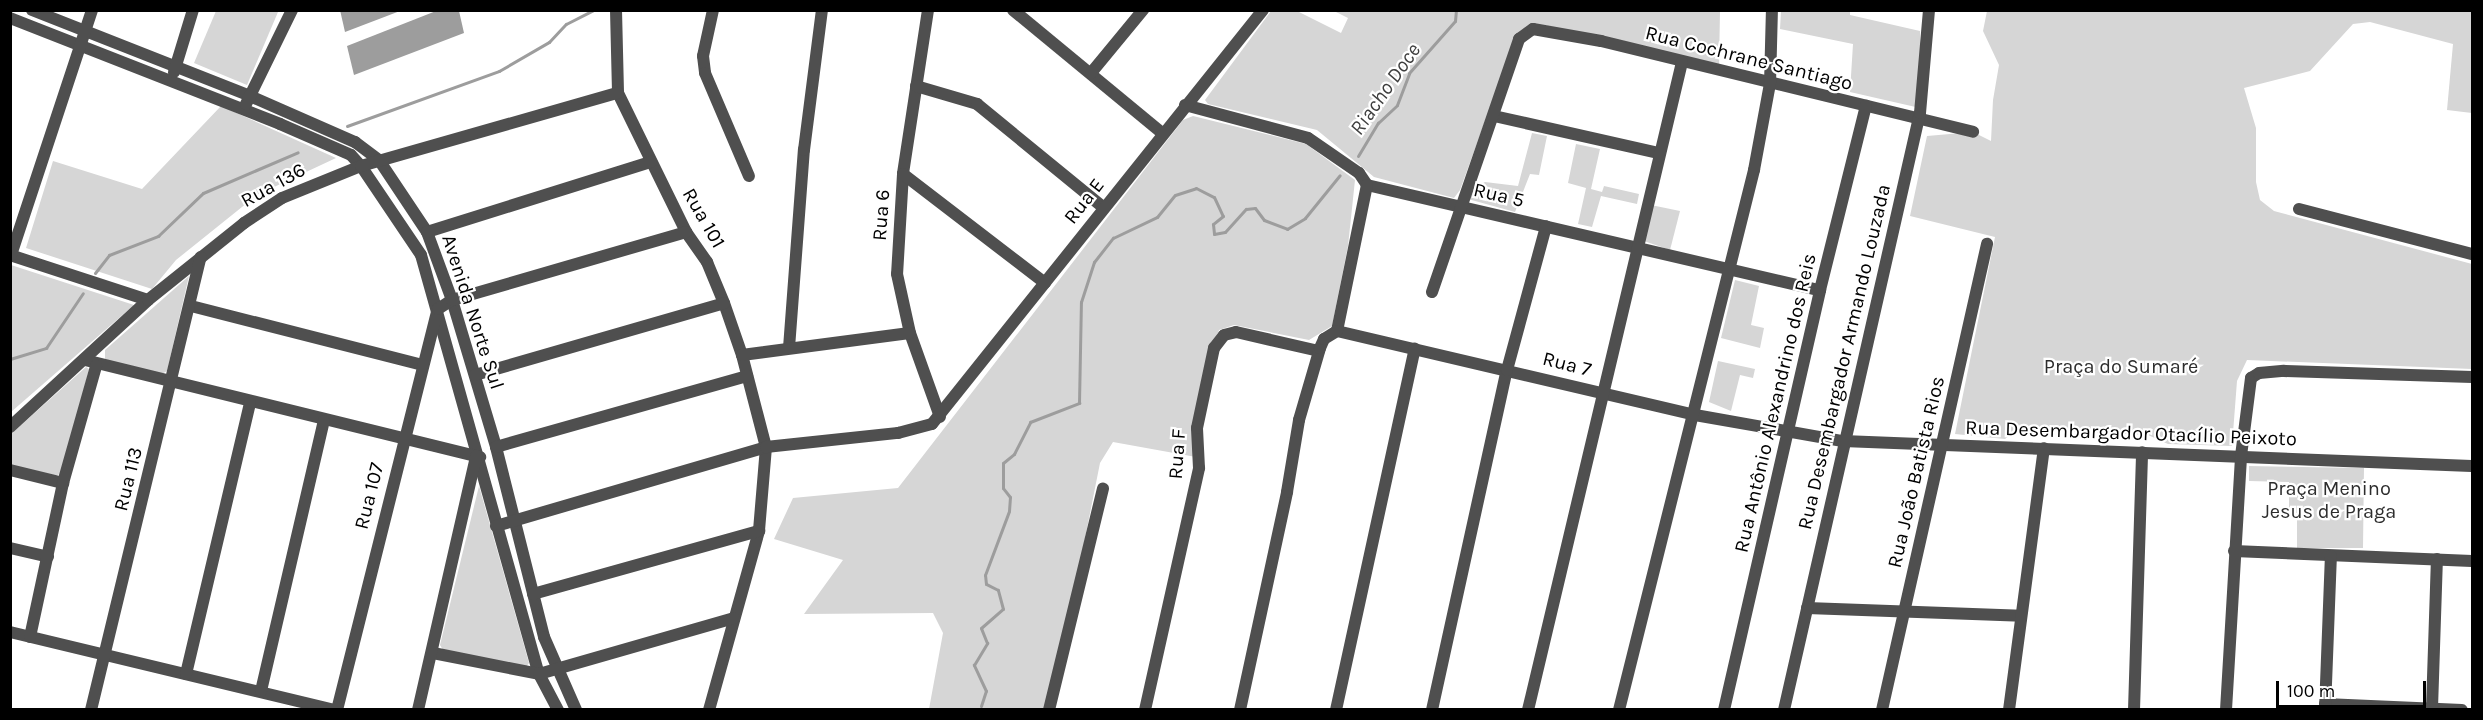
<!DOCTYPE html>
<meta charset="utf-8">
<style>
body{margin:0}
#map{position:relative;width:2483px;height:720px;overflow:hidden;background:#fff;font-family:Karla,sans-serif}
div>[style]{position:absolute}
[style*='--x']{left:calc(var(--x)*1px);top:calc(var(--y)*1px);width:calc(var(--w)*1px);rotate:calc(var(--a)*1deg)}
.green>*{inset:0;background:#d6d6d6}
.water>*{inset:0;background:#9d9d9d}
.stream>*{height:3px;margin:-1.5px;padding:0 1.5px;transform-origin:1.5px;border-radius:1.5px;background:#9d9d9d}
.minor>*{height:12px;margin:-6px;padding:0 6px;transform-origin:6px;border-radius:6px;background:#4f4f4f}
span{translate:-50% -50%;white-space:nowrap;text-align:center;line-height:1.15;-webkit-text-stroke:4.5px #fff;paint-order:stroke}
.street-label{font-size:20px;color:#000}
.park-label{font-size:20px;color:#2d2d2d}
.water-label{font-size:21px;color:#3e3e3e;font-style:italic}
.frame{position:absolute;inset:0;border:12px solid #000;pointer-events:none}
.scale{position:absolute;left:2276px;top:681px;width:150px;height:27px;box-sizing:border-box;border:3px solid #000;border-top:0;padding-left:8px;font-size:18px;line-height:21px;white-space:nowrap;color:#000;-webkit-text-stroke:4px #fff;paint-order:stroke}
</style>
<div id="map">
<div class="green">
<i style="clip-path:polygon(1850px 10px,1850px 15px,1920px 31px,1920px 108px,1850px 92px,1853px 44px,1780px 29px,1781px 11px)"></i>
<i style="clip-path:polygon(274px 11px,278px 12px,247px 85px,194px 63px,216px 11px)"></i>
<i style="clip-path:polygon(1271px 11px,1297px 11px,1341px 33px,1348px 18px,1334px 11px,1720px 11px,1719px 66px,1544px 25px,1515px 38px,1460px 190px,1454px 198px,1374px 177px,1317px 130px,1208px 104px,1205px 100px)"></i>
<i style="clip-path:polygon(1987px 11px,2472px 11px,2472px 113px,2447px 110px,2453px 44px,2370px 22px,2353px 24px,2310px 71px,2244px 88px,2256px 128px,2256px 182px,2260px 200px,2274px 211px,2472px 264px,2472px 369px,2247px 360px,2237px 381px,2232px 446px,2168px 444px,2148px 435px,2018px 429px,2005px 439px,1955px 434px,1995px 237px,1910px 216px,1927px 136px,1973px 132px,1991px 141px,1993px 100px,1999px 65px,1983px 31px)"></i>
<i style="clip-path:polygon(221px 106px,336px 158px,257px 195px,176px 260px,152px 289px,26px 248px,53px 161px,142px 189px)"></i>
<i style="clip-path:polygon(1193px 116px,1306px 144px,1355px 180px,1348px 246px,1332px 326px,1309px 340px,1234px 325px,1219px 330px,1196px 431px,1196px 457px,1113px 442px,1100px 463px,1051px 709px,929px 709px,943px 633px,933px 613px,804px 614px,843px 560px,774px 539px,793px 498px,898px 488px,1183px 120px)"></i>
<i style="clip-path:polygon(1532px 133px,1547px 136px,1539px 175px,1530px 174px,1515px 212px,1468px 199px,1472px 189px,1485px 182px,1518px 186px)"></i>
<i style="clip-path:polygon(1576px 144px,1600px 149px,1591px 189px,1602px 192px,1604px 186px,1639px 194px,1637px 204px,1601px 196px,1592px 227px,1578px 224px,1586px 188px,1568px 183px)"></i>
<i style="clip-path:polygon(1651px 205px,1680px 211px,1670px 250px,1644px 241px)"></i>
<i style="clip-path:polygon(11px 265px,134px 305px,11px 412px)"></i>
<i style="clip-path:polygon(189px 276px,167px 371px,160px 375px,105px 360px,105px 350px)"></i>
<i style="clip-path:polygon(1735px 280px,1759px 286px,1751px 325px,1764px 328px,1760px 348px,1721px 338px)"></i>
<i style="clip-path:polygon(1718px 361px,1755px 369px,1753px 378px,1740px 375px,1731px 411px,1709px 402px)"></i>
<i style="clip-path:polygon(86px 367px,89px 369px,63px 472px,56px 476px,11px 465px,10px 435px)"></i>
<i style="clip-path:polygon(2249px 466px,2364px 468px,2363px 548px,2297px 548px,2297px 513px,2289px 513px,2289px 482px,2249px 481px)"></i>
<i style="clip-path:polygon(479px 486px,529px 663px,526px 667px,443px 650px,440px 645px)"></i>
</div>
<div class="water">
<i style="clip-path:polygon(340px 10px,400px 10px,400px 11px,345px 32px)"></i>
<i style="clip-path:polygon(436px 11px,459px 11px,464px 33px,354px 75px,347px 46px)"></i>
</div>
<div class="stream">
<i style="--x:347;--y:126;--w:162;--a:-19.9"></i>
<i style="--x:499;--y:71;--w:58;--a:-30.1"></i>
<i style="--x:549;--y:42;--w:25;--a:-47"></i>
<i style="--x:566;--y:24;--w:30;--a:-27"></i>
<i style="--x:1358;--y:156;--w:39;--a:-59"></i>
<i style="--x:1378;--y:123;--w:26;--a:-43"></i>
<i style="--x:1397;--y:105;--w:34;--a:-69"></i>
<i style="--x:1409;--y:73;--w:69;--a:-48.5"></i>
<i style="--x:1455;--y:21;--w:11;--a:-85"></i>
<i style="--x:95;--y:273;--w:23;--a:-52"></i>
<i style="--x:109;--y:255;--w:53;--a:-21.2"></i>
<i style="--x:158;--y:236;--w:62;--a:-43.7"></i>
<i style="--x:203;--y:193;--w:103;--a:-23.3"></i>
<i style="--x:10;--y:359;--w:38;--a:-17"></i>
<i style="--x:46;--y:348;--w:66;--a:-56.1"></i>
<i style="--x:981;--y:706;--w:16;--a:-72"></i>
<i style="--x:986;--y:691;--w:29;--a:-115"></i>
<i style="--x:974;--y:665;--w:26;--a:-59"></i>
<i style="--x:987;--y:643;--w:16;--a:-112"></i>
<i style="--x:981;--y:628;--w:29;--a:-41"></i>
<i style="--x:1003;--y:609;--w:20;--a:-105"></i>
<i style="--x:998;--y:590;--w:13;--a:-153"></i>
<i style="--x:986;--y:584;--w:9;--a:-96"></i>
<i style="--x:985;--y:575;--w:68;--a:-69.4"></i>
<i style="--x:1009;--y:511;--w:14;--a:-86"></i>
<i style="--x:1010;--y:497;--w:11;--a:-128"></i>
<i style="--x:1003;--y:488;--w:25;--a:-90"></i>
<i style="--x:1003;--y:463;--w:14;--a:-39"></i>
<i style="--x:1014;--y:454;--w:36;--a:-63"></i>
<i style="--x:1030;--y:422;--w:53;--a:-21.2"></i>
<i style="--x:1079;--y:403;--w:101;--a:-88.9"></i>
<i style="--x:1081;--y:302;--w:42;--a:-72"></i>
<i style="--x:1094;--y:262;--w:31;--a:-52"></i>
<i style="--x:1113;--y:238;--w:49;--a:-25.5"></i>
<i style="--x:1157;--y:217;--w:28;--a:-51"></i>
<i style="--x:1175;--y:195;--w:22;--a:-18"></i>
<i style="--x:1196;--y:188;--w:20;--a:27"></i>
<i style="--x:1214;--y:197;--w:21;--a:65"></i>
<i style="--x:1223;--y:216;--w:13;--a:141"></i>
<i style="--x:1213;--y:224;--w:10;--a:84"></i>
<i style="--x:1214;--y:234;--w:11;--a:-10"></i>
<i style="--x:1225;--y:232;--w:31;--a:-48"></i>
<i style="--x:1246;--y:209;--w:9;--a:-6"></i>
<i style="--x:1255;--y:208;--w:15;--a:53"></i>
<i style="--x:1264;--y:220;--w:25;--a:21"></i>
<i style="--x:1287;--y:229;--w:21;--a:-31"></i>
<i style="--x:1305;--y:218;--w:55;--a:-50.9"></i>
</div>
<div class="minor">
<i style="--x:32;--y:10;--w:234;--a:21.5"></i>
<i style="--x:250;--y:96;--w:115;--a:23.7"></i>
<i style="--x:355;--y:142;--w:30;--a:37"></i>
<i style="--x:379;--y:160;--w:87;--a:56.3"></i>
<i style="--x:427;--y:232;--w:72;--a:69.8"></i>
<i style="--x:452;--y:300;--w:153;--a:73.3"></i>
<i style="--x:496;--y:447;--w:196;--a:75.8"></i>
<i style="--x:544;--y:637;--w:80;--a:66.3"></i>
<i style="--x:616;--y:10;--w:83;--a:88.6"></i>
<i style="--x:618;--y:93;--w:155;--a:63.9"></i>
<i style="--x:686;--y:232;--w:37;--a:55"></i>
<i style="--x:707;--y:262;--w:44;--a:67.5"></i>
<i style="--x:724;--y:303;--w:55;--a:70.9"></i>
<i style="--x:742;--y:355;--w:95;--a:75.4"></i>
<i style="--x:766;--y:447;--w:84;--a:94.8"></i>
<i style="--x:759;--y:531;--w:186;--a:105.6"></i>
<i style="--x:713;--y:10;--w:47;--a:102.3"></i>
<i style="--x:703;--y:56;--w:17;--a:83"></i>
<i style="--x:705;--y:73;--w:112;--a:66.9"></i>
<i style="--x:928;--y:10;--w:166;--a:98.7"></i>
<i style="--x:903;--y:174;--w:100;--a:93.4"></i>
<i style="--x:897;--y:274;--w:60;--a:77.6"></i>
<i style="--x:910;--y:333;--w:89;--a:70.3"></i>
<i style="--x:1013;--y:10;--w:193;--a:39.5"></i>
<i style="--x:10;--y:18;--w:290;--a:21.4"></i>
<i style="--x:280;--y:124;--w:77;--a:23.6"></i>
<i style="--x:351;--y:155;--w:15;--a:48"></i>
<i style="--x:361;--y:166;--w:107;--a:56"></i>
<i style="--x:421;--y:255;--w:435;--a:74.3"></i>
<i style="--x:539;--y:674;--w:41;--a:62.2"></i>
<i style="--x:174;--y:72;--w:65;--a:-73"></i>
<i style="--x:1091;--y:73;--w:82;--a:-50.5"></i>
<i style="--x:916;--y:86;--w:64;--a:16.4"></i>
<i style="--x:977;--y:104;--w:163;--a:39.3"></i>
<i style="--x:246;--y:104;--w:105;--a:-63.9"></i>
<i style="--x:1185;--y:105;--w:127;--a:15"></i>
<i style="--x:1308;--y:138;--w:62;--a:34.5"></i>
<i style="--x:1359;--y:173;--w:14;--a:56"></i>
<i style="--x:1367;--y:185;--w:465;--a:13.1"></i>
<i style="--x:1494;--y:116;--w:168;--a:12.7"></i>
<i style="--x:903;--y:174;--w:179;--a:37.5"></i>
<i style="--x:2299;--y:209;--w:179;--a:14.6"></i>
<i style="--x:427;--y:232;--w:235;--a:-17.4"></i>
<i style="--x:10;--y:255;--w:145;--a:18.1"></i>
<i style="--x:11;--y:255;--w:258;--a:-71.7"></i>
<i style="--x:1432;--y:292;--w:268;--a:-71"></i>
<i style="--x:1519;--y:39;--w:17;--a:-36"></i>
<i style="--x:1533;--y:29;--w:69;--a:10"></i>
<i style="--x:1601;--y:41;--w:383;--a:13.7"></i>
<i style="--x:191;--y:306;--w:238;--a:14.3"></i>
<i style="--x:1337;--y:331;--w:368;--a:13.2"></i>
<i style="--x:1695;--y:415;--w:150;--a:10"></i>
<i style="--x:1843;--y:441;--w:629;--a:2.28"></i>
<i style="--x:1337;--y:331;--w:149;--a:-78.4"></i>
<i style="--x:789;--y:348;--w:199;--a:-85.7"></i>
<i style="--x:804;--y:150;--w:141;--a:-82.7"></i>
<i style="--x:742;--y:355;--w:169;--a:-7.5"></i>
<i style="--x:85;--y:360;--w:407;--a:13.8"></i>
<i style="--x:475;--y:375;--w:259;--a:-16.1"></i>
<i style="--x:10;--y:427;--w:188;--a:-42.6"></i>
<i style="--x:148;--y:300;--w:123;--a:-38.7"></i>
<i style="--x:244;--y:223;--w:45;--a:-33.3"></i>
<i style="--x:282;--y:198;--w:85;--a:-22.1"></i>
<i style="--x:361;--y:166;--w:267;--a:-15.9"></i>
<i style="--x:496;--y:447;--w:261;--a:-15.8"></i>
<i style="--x:10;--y:470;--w:55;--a:13.8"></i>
<i style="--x:496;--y:526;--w:281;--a:-16.3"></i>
<i style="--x:766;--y:447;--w:133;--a:-6.1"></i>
<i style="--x:898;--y:433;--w:35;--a:-15"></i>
<i style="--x:932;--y:424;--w:530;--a:-51.36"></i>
<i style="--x:10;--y:548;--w:39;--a:13"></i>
<i style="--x:2234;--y:551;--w:238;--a:2.4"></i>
<i style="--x:533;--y:594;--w:235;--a:-15.6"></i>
<i style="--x:1807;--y:608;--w:214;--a:2.1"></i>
<i style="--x:10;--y:632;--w:334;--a:13.5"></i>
<i style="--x:30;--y:637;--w:157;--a:-77.9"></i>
<i style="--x:63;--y:483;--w:122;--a:-74.2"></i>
<i style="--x:433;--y:653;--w:108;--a:11.2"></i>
<i style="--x:539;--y:674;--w:203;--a:-16"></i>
<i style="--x:186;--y:674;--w:278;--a:-76.7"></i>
<i style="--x:261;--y:691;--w:277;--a:-76.9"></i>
<i style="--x:2325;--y:704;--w:137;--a:2.5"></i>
<i style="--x:2432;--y:708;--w:149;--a:-88.1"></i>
<i style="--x:91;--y:710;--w:466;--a:-76.4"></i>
<i style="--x:337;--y:710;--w:414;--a:-75.9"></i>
<i style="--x:438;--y:309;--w:17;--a:-33"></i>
<i style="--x:452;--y:300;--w:244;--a:-16.2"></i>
<i style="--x:418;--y:710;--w:261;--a:-77.1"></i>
<i style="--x:1049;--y:710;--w:228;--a:-76.3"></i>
<i style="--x:1145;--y:710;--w:248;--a:-77.4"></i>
<i style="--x:1199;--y:468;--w:40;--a:-92.9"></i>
<i style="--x:1197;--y:428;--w:82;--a:-78"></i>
<i style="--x:1214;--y:348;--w:16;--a:-52"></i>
<i style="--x:1224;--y:335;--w:12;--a:-14"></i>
<i style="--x:1236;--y:332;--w:85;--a:12.9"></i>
<i style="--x:1240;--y:710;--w:223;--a:-77.8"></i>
<i style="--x:1287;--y:492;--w:73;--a:-80.5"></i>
<i style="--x:1299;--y:420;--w:75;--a:-73.7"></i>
<i style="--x:1320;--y:348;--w:10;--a:-66"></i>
<i style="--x:1324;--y:339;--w:15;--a:-32"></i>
<i style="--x:1336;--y:710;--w:370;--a:-77.7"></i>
<i style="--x:1432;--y:710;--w:348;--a:-77.6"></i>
<i style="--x:1507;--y:370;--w:149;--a:-74.8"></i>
<i style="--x:1528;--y:710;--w:666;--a:-76.63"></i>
<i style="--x:1619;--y:710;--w:557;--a:-75.96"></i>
<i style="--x:1754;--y:170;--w:87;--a:-79.5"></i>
<i style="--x:1770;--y:84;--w:74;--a:-88.5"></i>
<i style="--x:1724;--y:710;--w:431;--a:-77.1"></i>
<i style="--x:1820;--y:290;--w:190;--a:-76"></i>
<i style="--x:1784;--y:710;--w:612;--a:-77.17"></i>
<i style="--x:1920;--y:113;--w:103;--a:-85"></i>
<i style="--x:1882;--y:710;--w:478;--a:-77.3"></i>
<i style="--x:2009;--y:710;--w:264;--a:-82.4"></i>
<i style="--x:2134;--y:710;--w:258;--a:-88.2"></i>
<i style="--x:2226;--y:710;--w:254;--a:-86.6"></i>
<i style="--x:2241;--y:456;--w:79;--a:-82.7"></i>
<i style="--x:2251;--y:378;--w:9;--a:-32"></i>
<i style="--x:2259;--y:373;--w:25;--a:-5"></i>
<i style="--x:2284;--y:371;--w:188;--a:1.8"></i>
<i style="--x:2325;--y:710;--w:154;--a:-87.8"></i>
</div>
<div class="street-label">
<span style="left:1749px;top:58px;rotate:14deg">Rua Cochrane Santiago</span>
<span style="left:273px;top:185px;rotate:-29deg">Rua 136</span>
<span style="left:1499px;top:195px;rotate:13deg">Rua 5</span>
<span style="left:1084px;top:201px;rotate:-52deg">Rua E</span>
<span style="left:881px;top:215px;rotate:-86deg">Rua 6</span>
<span style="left:704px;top:218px;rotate:60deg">Rua 101</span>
<span style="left:473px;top:312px;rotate:72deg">Avenida Norte Sul</span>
<span style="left:1844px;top:357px;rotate:-77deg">Rua Desembargador Armando Louzada</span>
<span style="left:1567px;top:364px;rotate:14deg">Rua 7</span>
<span style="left:1775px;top:403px;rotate:-77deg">Rua Antônio Alexandrino dos Reis</span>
<span style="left:2131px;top:433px;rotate:2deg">Rua Desembargador Otacílio Peixoto</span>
<span style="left:1177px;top:454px;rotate:-86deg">Rua F</span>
<span style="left:1916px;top:472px;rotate:-77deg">Rua João Batista Rios</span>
<span style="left:128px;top:479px;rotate:-76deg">Rua 113</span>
<span style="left:369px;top:496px;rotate:-76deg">Rua 107</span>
</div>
<div class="park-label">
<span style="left:2121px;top:366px">Praça do Sumaré</span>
<span style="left:2329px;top:500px">Praça Menino<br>Jesus de Praga</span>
</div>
<div class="water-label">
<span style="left:1385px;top:89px;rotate:-55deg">Riacho Doce</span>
</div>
<div class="frame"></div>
<div class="scale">100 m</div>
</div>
